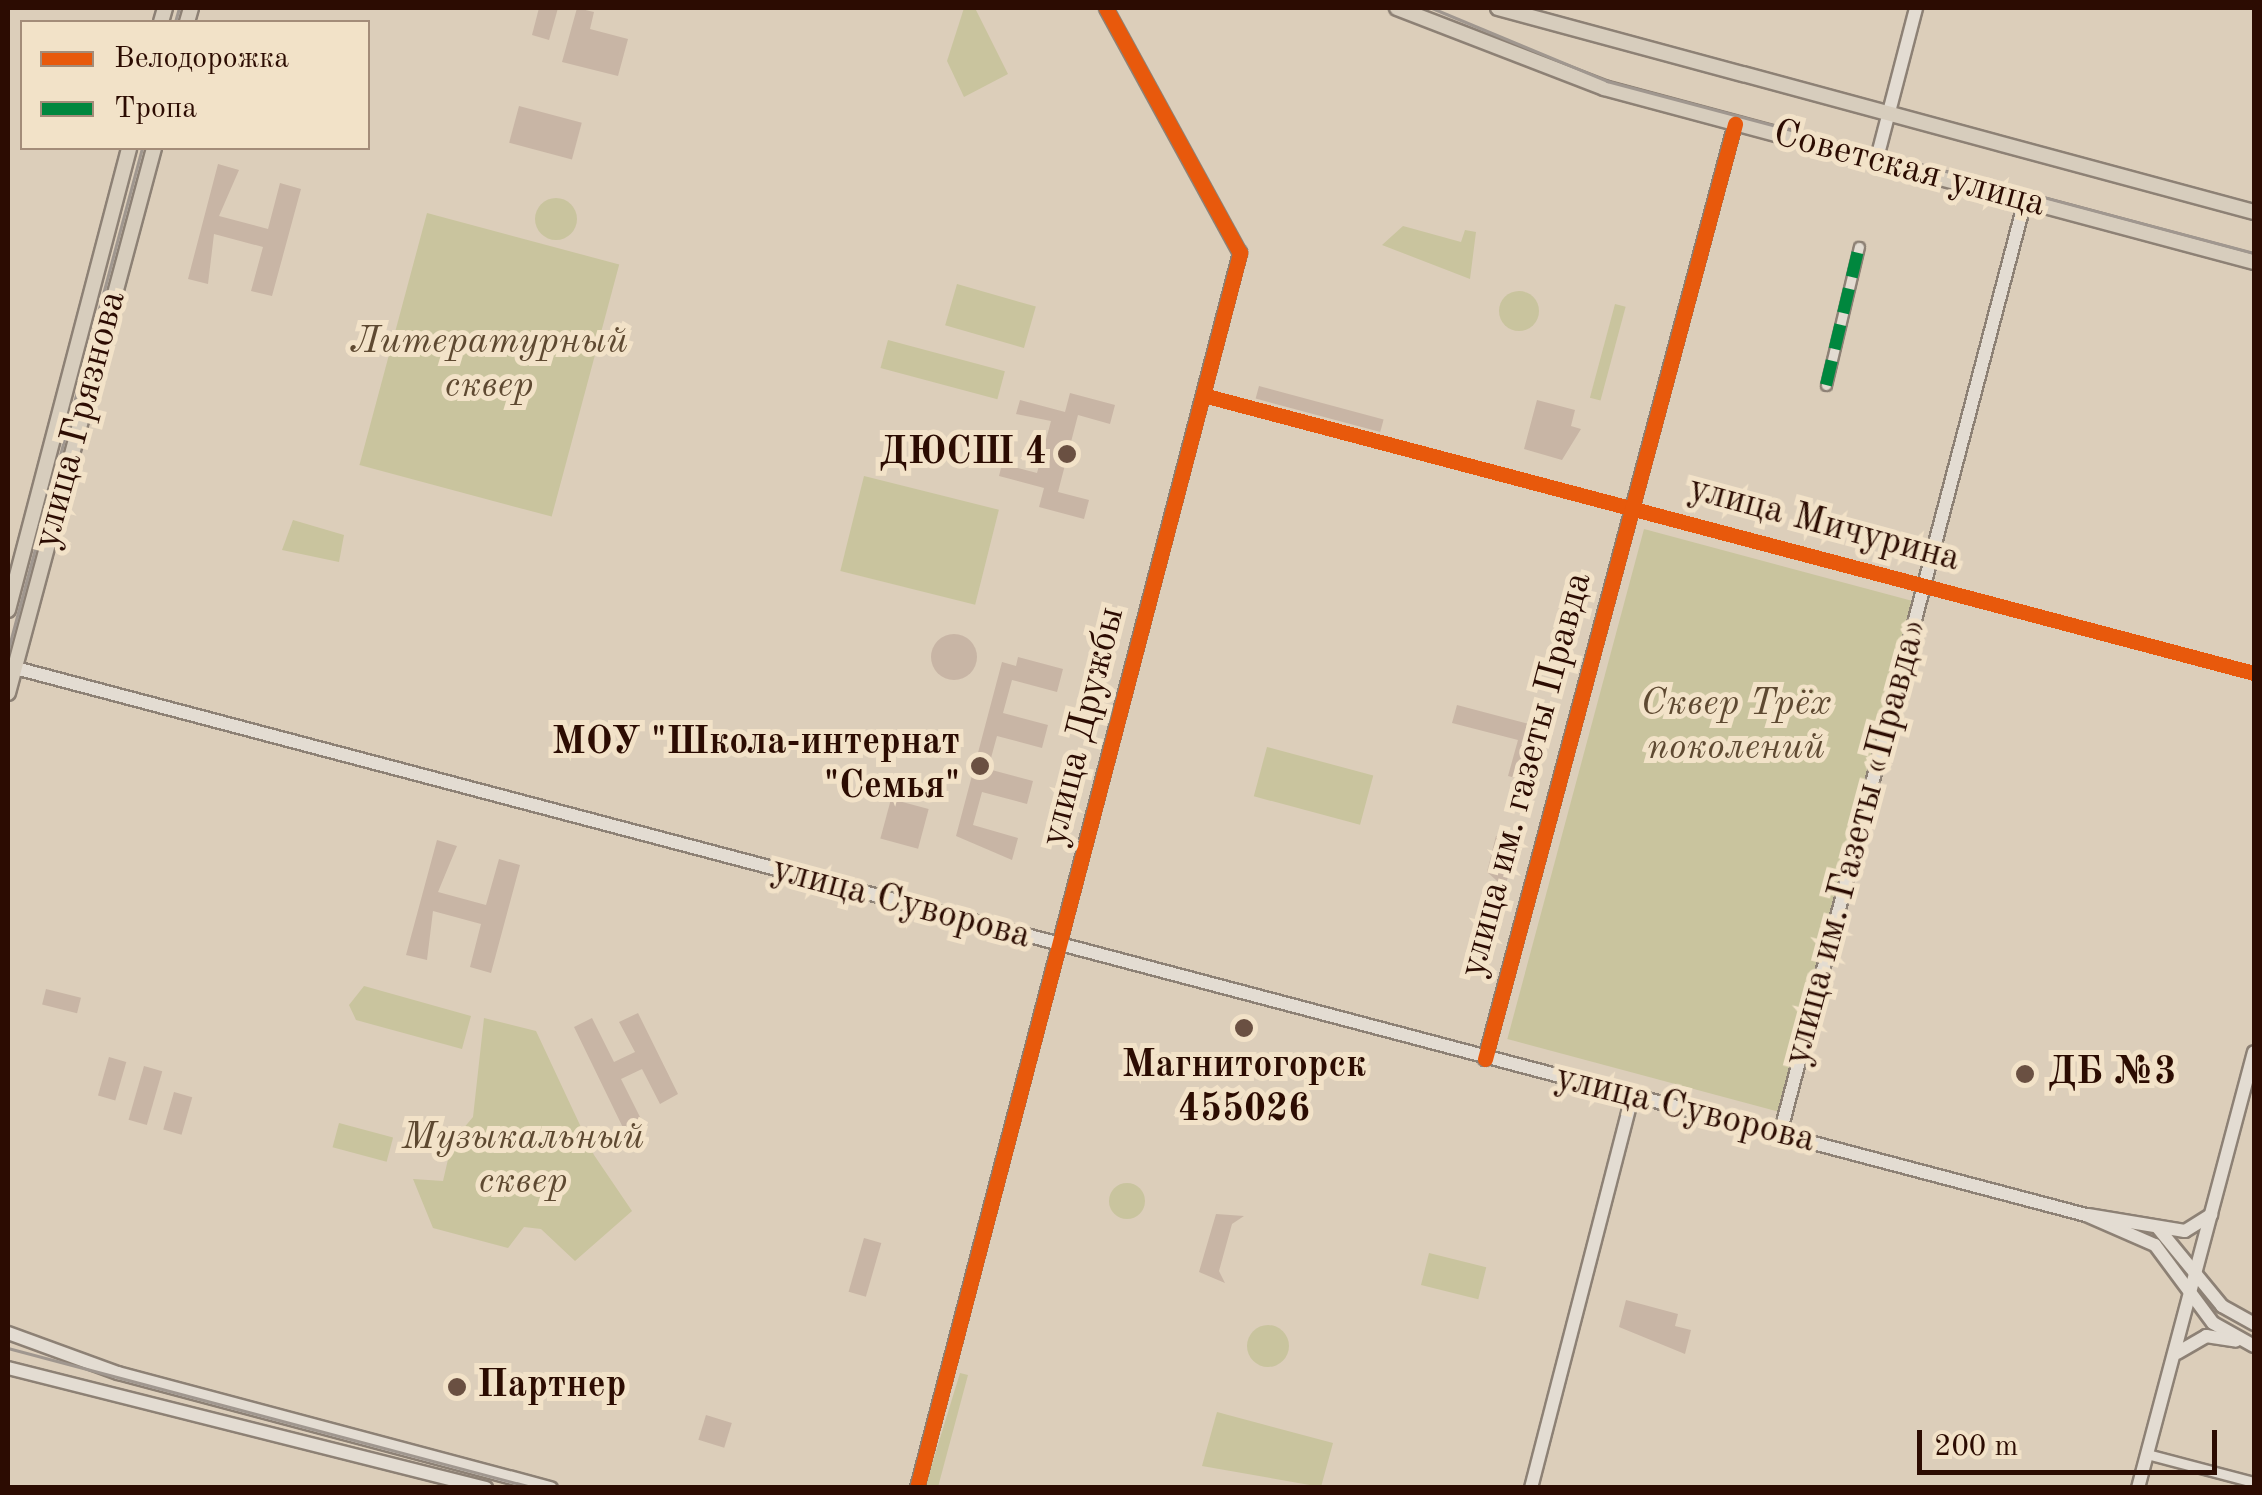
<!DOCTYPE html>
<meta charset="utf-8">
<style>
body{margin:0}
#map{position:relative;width:2262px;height:1495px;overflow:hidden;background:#dcceba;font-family:"Old Standard TT",serif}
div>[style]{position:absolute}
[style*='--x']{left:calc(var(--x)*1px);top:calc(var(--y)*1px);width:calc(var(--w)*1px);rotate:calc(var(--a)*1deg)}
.green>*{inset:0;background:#c9c49e;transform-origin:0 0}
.round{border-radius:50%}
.building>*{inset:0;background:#c8b5a5;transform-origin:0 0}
.roads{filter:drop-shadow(2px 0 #8d8175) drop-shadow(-2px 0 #8d8175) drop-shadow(0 2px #8d8175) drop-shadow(0 -2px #8d8175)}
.street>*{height:9px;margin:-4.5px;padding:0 4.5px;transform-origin:4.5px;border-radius:4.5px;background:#e3dcd2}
.secondary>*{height:12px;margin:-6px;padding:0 6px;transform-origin:6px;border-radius:6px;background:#e3dcd2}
.primary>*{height:14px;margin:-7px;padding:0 7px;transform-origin:7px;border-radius:7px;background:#d7cdbd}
.tram>*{height:2.5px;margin:-1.25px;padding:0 1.25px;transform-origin:1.25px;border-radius:1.25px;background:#a0978f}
.quiet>*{height:12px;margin-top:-6px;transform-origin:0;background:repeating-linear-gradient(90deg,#00873e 0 25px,transparent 0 37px)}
.cycleway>*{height:15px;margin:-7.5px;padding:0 7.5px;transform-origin:7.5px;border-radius:7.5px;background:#e8590c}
.dots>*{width:28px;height:28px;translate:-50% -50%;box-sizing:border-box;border:5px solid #f2e2c8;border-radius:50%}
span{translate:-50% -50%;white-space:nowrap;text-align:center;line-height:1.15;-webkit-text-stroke:10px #f2e2c8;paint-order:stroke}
.street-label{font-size:38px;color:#2c0c02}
.park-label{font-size:38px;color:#5e4931;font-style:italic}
.poi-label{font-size:38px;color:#2c0c02;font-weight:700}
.right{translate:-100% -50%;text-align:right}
.left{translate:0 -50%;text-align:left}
.frame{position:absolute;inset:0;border:10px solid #2c0c02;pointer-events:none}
.legend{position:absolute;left:20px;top:20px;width:350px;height:130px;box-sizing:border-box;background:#f2e2c8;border:2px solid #a38c79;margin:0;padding:12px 18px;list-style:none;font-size:30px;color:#2c0c02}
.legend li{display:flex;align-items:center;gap:20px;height:50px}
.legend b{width:50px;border:2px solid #a38c79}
.scale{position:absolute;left:1917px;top:1430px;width:300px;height:45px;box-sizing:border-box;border:5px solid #2c0c02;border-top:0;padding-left:12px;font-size:30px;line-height:35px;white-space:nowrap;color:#2c0c02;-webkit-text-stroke:8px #f2e2c8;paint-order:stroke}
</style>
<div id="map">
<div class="green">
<i style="clip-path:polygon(964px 8px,975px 8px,1008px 74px,964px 97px,947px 61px)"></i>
<i class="round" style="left:535px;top:198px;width:42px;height:42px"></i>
<i style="left:427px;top:213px;width:199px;height:261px;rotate:15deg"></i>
<i style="clip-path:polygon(1403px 226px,1461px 242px,1465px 230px,1476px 232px,1470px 279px,1382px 245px)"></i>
<i style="left:957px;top:284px;width:82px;height:43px;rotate:16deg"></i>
<i class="round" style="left:1499px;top:291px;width:40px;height:40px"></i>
<i style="left:1615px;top:304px;width:11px;height:97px;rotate:15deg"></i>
<i style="left:888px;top:340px;width:121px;height:29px;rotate:15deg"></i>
<i style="left:864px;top:476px;width:139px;height:98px;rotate:14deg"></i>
<i style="clip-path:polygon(293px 520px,344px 535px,339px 562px,282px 550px)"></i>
<i style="left:1644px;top:529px;width:281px;height:528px;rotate:15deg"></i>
<i style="left:1267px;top:747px;width:110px;height:51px;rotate:15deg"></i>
<i style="clip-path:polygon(364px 986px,471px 1016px,462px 1049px,356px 1020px,349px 1005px)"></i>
<i style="clip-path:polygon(484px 1018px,536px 1031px,594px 1155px,632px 1211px,575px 1261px,541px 1229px,524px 1227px,508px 1248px,433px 1228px,413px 1179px,443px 1181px,452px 1142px,473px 1117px)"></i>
<i style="left:339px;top:1123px;width:56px;height:25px;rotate:15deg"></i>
<i class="round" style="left:1109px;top:1183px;width:36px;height:36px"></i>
<i style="left:1429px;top:1253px;width:59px;height:33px;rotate:14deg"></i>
<i class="round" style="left:1247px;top:1325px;width:42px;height:42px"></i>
<i style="clip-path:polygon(960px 1373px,968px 1375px,938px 1487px,925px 1487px)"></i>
<i style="clip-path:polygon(1217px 1412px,1333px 1443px,1321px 1487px,1202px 1466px)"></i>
</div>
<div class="building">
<i style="clip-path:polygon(539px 8px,558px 8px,549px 40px,532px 35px)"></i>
<i style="clip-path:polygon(577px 8px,594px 12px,590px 29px,628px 39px,618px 76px,562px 62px)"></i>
<i style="left:519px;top:106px;width:65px;height:38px;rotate:15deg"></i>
<i style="clip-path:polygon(218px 164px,239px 170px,219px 216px,268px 229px,280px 183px,301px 189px,272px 296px,251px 291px,263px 247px,214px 234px,208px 284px,188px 279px)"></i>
<i style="left:1259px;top:386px;width:129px;height:13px;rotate:15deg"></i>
<i style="clip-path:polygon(1070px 393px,1115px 405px,1110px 424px,1078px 415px,1058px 492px,1089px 500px,1084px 519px,1039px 507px,1044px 488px,999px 476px,1002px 464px,1037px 473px,1051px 421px,1016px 414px,1020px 400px,1065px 412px)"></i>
<i style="clip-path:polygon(1537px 400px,1575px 410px,1571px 426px,1581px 429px,1562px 460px,1524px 449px)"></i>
<i class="round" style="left:931px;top:634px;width:46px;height:46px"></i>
<i style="clip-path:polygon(1018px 657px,1063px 669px,1057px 692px,1012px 680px,1003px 713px,1048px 725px,1042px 748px,997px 736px,988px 769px,1033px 781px,1027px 804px,982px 792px,973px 825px,1018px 838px,1012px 860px,956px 836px,1002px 662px,1016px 666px)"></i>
<i style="clip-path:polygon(1457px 705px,1533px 725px,1540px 734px,1527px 781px,1508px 776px,1518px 740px,1452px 723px)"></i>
<i style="left:891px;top:799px;width:39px;height:41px;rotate:15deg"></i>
<i style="clip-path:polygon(1496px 836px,1517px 842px,1505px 888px,1487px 872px)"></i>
<i style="clip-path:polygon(437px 840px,457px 846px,438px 892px,486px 905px,499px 859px,520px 865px,491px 973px,470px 967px,481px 924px,433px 911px,427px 960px,406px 955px)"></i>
<i style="left:46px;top:989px;width:36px;height:16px;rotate:14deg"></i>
<i style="clip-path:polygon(638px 1013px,678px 1094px,660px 1104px,642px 1069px,621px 1079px,647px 1131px,629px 1140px,574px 1027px,592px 1018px,614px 1062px,635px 1052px,619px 1022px)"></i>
<i style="left:109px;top:1057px;width:18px;height:40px;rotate:16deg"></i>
<i style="left:144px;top:1066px;width:19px;height:56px;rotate:16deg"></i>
<i style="left:174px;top:1092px;width:19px;height:39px;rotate:16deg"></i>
<i style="clip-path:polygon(1216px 1214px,1244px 1216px,1232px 1224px,1219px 1271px,1225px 1283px,1199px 1272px)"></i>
<i style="left:864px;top:1238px;width:18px;height:56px;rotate:16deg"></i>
<i style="clip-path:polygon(1626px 1300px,1678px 1314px,1675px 1326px,1691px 1330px,1685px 1354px,1619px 1327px)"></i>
<i style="left:706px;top:1415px;width:27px;height:26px;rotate:17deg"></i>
</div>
<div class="roads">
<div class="street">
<i style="--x:1826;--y:385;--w:142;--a:-76.6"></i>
<i style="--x:1203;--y:395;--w:1087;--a:14.82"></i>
<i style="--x:2147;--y:1454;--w:111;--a:14.7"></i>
</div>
<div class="secondary">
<i style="--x:1876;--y:162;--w:159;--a:-75.4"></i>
<i style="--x:8;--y:666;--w:2149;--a:14.8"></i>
<i style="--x:2086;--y:1215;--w:75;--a:23.5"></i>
<i style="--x:2155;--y:1245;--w:97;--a:53.4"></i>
<i style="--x:2213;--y:1323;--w:47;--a:29.3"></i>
<i style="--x:1485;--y:1059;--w:968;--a:-75.03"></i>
<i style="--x:1780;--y:1134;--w:965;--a:-75.29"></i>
<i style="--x:2088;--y:1215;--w:98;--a:9.4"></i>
<i style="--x:2185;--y:1231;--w:31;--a:-32"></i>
<i style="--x:2158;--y:1228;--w:101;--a:50.6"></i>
<i style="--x:2222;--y:1306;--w:37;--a:29"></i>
<i style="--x:8;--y:1333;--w:117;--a:20"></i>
<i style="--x:118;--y:1373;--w:448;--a:14.9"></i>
<i style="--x:2177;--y:1353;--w:34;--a:-30"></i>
<i style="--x:2206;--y:1336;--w:30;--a:9"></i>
<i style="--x:8;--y:1368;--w:493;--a:14.1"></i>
<i style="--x:917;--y:1488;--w:1277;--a:-75.34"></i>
<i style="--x:1240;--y:253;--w:279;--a:-118.7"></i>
<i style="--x:1531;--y:1488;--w:404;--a:-75.5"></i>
<i style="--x:2138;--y:1488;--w:451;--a:-75.1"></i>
</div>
<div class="primary">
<i style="--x:1397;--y:8;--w:222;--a:21.1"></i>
<i style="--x:1604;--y:88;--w:673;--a:14.99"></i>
<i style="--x:1498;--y:8;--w:783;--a:15.1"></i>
<i style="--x:161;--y:22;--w:15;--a:-74"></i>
<i style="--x:187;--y:22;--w:15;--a:-74"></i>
<i style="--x:8;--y:610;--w:478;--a:-75.3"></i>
<i style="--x:8;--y:693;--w:564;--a:-75"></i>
</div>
</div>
<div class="tram">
<i style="--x:1432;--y:8;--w:190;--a:22.6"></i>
<i style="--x:1607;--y:81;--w:669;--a:14.89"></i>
<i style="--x:175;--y:22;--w:15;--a:-74"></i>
<i style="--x:8;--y:650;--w:520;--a:-75.05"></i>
<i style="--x:8;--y:1348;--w:545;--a:14.88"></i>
</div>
<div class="quiet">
<i style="--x:1826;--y:385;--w:142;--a:-76.6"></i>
</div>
<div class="cycleway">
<i style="--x:1203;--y:395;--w:1087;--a:14.82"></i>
<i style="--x:1485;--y:1059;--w:968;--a:-75.03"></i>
<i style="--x:917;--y:1488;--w:1277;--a:-75.34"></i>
<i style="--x:1240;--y:253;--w:279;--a:-118.7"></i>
</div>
<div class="dots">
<i style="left:1067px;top:454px;background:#6a5042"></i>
<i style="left:980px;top:766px;background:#6a5042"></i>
<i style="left:1244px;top:1028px;background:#6a5042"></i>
<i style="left:2025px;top:1074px;background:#6a5042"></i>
<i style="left:457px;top:1387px;background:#6a5042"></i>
</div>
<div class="street-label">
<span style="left:1909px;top:170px;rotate:15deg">Советская улица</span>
<span style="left:81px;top:420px;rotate:-75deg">улица Грязнова</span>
<span style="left:1824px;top:525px;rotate:15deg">улица Мичурина</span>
<span style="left:1084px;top:727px;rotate:-76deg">улица Дружбы</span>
<span style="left:1527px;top:775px;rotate:-75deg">улица им. газеты Правда</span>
<span style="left:1857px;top:842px;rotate:-75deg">улица им. Газеты «Правда»</span>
<span style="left:901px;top:904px;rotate:15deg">улица Суворова</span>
<span style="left:1685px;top:1110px;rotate:14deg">улица Суворова</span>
</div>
<div class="park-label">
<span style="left:489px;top:365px">Литературный<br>сквер</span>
<span style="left:1736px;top:727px">Сквер Трёх<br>поколений</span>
<span style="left:523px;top:1161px">Музыкальный<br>сквер</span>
</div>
<div class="poi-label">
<span class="right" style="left:1047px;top:454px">ДЮСШ 4</span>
<span class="right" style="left:960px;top:766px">МОУ "Школа-интернат<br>"Семья"</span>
<span style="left:1244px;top:1089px">Магнитогорск<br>455026</span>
<span class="left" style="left:2048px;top:1074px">ДБ №3</span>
<span class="left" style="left:477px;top:1387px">Партнер</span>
</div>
<div class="frame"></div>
<ul class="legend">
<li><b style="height:12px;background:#e8590c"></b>Велодорожка</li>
<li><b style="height:12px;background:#00873e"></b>Тропа</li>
</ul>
<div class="scale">200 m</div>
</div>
